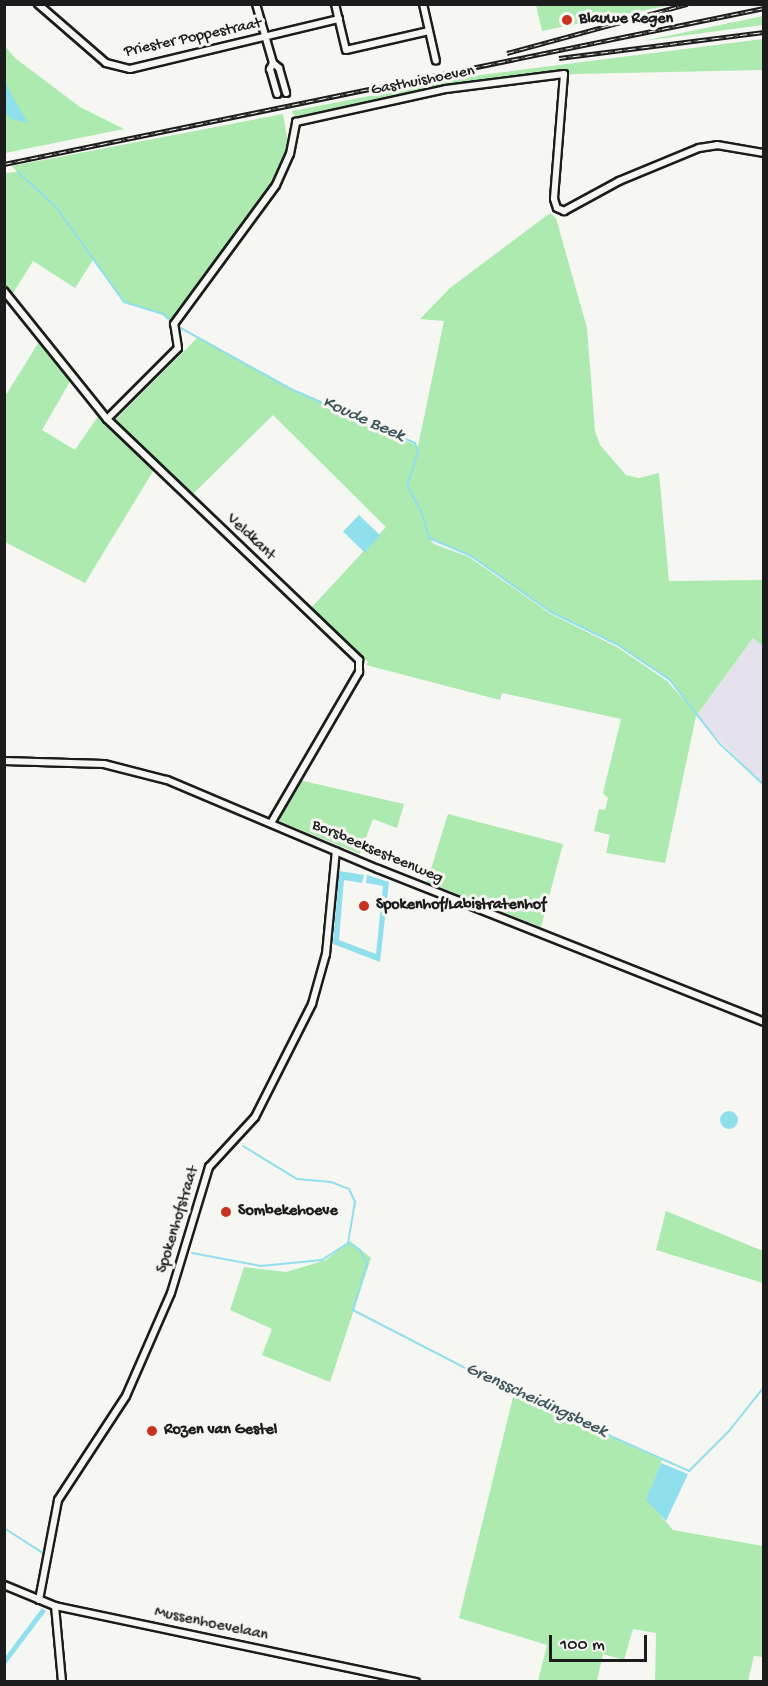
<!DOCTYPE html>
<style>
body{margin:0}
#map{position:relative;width:768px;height:1686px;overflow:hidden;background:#f6f6f2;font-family:"Gochi Hand",sans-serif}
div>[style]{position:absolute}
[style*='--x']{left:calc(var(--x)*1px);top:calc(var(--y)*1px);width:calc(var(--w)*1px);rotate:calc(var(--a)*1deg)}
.built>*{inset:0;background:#e5e1ed}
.green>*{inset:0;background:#adeab0}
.water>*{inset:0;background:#90dfed;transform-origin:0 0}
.round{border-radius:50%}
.stream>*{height:2px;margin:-1px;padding:0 1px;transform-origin:1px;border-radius:1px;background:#90dfed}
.roads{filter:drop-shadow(2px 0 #1c1c1c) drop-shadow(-2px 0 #1c1c1c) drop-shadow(0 2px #1c1c1c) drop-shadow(0 -2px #1c1c1c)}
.minor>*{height:6px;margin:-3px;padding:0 3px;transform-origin:3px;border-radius:3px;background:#f6f6f2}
.rail>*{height:4.5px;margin-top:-2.25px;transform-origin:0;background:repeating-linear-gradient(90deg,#f6f6f2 0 7px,#1c1c1c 0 14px);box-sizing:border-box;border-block:2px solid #1c1c1c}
.dots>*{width:16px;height:16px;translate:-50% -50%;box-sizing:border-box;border:3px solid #f6f6f2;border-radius:50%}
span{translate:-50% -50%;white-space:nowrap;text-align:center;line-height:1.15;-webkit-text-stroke:6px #f6f6f2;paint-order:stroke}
.poi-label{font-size:16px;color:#1c1c1c;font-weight:700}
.left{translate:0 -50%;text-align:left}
.street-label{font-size:16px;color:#1c1c1c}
.water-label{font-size:18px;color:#3f565b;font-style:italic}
.frame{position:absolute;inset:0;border:6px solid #1c1c1c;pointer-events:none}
.scale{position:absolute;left:549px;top:1635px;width:98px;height:27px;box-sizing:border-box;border:3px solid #1c1c1c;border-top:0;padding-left:8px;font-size:18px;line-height:21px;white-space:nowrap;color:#1c1c1c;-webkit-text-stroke:4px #f6f6f2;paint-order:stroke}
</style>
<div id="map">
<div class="built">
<i style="clip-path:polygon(753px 638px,763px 646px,763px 785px,696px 716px)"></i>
</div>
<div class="green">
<i style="clip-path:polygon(536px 5px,537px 4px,671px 5px,542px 31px)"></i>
<i style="clip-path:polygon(763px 16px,763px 25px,643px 41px)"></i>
<i style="clip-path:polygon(763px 39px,763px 70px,575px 74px,447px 94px,299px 126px,292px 111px,473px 76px)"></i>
<i style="clip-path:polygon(4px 45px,15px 58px,80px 107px,124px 129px,5px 153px)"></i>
<i style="clip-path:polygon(283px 114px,290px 154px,276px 185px,174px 324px,163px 314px,124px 302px,93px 260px,75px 288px,33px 261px,10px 298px,4px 291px,4px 173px,17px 172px,12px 166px)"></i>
<i style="clip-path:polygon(evenodd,550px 213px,556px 218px,587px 328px,595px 431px,600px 445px,626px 475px,639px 478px,659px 473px,669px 581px,763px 580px,763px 646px,753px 638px,696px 716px,665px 863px,606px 853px,610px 835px,594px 831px,599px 809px,605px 810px,608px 798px,603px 793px,621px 719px,502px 693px,500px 700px,366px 665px,368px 662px,311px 608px,386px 527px,273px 415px,193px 494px,115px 420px,198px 337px,293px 390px,418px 446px,444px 321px,420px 319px,450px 288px,550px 213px,429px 538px,471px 556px,551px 612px,618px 645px,670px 680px,686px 702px,667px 681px,617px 647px,551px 614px,469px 557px,434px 544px,429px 538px)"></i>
<i style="clip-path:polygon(42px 337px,72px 378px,42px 430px,75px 450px,101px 412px,155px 468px,85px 583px,5px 542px,4px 398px)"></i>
<i style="clip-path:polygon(299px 780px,404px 804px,397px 828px,373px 819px,360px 854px,279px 821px)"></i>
<i style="clip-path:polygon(448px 814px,563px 844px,541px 927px,427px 882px)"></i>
<i style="clip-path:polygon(666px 1211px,763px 1251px,763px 1283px,656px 1250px)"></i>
<i style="clip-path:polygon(350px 1241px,371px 1258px,330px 1382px,262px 1355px,272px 1329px,230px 1310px,244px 1267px,286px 1272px,326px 1260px)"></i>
<i style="clip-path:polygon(514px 1393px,662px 1460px,647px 1500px,673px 1530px,763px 1546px,763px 1657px,754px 1656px,748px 1681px,655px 1681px,656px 1633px,633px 1629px,624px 1660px,603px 1654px,597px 1681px,538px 1681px,547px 1645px,459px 1618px)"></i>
</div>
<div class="water">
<i style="clip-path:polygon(5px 81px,13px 97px,28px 123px,11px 119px,5px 112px)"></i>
<i style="left:359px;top:515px;width:30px;height:23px;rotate:44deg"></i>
<i style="clip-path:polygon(339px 871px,364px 875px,362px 883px,344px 880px,339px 940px,376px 954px,383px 886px,366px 883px,367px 875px,389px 882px,380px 962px,333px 944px)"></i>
<i class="round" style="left:720px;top:1111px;width:18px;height:18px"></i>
<i style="clip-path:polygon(661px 1463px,688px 1474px,666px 1521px,646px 1500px)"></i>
<i style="left:42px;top:1608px;width:5px;height:73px;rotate:37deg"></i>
</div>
<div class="stream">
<i style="--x:18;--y:172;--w:52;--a:42.6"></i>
<i style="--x:56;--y:207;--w:117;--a:54.4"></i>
<i style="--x:124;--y:302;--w:41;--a:17.1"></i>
<i style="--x:163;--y:314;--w:13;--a:42"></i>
<i style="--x:177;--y:326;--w:132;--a:28.9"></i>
<i style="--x:293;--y:390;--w:133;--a:23.5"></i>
<i style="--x:415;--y:443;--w:9;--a:72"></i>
<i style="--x:418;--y:452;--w:35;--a:108"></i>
<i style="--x:407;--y:485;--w:30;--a:62"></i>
<i style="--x:421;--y:511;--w:28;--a:73"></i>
<i style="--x:429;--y:538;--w:46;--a:23.2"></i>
<i style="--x:471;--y:556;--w:98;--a:35"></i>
<i style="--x:551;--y:612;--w:75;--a:26.2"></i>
<i style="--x:618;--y:645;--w:63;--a:33.9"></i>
<i style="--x:670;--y:680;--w:81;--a:52"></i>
<i style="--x:720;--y:744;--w:60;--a:43"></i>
<i style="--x:243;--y:1146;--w:63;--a:31.4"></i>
<i style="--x:297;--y:1179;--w:34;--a:5"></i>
<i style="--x:331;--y:1182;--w:19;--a:21"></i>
<i style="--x:349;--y:1189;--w:14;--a:65"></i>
<i style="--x:355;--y:1202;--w:42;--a:99.7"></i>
<i style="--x:348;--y:1243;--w:14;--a:30"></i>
<i style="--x:360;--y:1250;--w:16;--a:63"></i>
<i style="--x:367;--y:1264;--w:48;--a:106.9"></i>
<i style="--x:353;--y:1310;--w:181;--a:27.3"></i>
<i style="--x:514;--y:1393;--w:192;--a:24"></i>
<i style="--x:689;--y:1471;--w:57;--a:-45"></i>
<i style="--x:729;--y:1431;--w:56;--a:-51.5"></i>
<i style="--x:192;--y:1253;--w:70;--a:10.7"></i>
<i style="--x:261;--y:1266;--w:61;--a:-5.6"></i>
<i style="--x:322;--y:1260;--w:31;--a:-33"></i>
<i style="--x:4;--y:1528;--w:46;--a:32.7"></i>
</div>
<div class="roads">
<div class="minor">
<i style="--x:38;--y:4;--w:90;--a:40.9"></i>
<i style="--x:106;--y:63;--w:25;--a:14"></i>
<i style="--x:130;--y:69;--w:215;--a:-13.5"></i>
<i style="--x:256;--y:4;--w:61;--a:73.9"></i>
<i style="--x:273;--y:63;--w:7;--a:117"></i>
<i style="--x:270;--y:69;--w:26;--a:74"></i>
<i style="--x:335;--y:4;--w:47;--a:76.6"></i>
<i style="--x:346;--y:50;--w:85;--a:-12.9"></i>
<i style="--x:423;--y:4;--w:58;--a:77.2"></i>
<i style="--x:273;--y:63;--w:8;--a:40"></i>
<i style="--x:279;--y:68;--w:26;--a:74"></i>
<i style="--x:4;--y:291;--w:164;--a:51.2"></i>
<i style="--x:107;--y:419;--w:349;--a:43.7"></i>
<i style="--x:359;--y:660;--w:12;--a:90"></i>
<i style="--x:359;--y:672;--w:175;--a:120.2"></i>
<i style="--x:107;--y:419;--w:100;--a:-45"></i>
<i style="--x:178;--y:348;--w:24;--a:-99"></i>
<i style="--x:174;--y:324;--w:172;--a:-53.7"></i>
<i style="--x:276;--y:185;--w:34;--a:-66"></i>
<i style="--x:290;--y:154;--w:33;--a:-79"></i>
<i style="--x:296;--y:122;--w:154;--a:-12.4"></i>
<i style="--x:446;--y:89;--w:119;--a:-7.2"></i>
<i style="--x:564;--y:74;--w:125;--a:94.6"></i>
<i style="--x:554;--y:199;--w:9;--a:72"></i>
<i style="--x:557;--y:208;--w:8;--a:23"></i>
<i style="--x:564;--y:211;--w:63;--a:-28.6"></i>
<i style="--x:619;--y:181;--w:87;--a:-22.4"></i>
<i style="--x:699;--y:148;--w:18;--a:-9"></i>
<i style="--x:717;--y:145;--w:48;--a:9.7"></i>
<i style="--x:4;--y:761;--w:100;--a:1.7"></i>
<i style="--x:104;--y:764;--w:65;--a:14.3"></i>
<i style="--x:167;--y:780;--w:229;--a:22.9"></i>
<i style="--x:378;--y:869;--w:415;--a:21.6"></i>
<i style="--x:4;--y:1585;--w:55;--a:22.4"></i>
<i style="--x:55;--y:1606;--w:369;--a:11.9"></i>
<i style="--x:39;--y:1600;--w:102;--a:-79.2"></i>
<i style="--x:58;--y:1500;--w:124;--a:-56.8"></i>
<i style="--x:126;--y:1396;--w:112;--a:-66.4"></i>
<i style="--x:171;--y:1293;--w:132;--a:-73.2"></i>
<i style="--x:209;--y:1167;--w:68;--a:-47.4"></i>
<i style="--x:255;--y:1117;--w:127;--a:-63.2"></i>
<i style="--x:312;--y:1004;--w:52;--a:-74.4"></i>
<i style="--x:326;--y:954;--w:103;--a:-84.5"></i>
<i style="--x:55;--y:1606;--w:76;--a:84.7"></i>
</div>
</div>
<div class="rail">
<i style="--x:507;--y:53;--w:187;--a:-15.2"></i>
<i style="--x:559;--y:58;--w:207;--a:-7.2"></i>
<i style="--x:4;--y:164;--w:776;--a:-11.6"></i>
</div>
<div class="dots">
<i style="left:567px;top:20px;background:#c8321e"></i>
<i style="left:364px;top:906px;background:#c8321e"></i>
<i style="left:226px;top:1212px;background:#c8321e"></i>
<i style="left:152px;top:1431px;background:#c8321e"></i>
</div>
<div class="poi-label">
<span class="left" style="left:579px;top:20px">Blauwe Regen</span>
<span class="left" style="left:376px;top:906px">Spokenhof/Labistratenhof</span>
<span class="left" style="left:238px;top:1212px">Sombekehoeve</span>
<span class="left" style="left:164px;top:1431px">Rozen van Gestel</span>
</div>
<div class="street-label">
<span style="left:193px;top:39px;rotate:-12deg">Priester Poppestraat</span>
<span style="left:423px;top:82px;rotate:-11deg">Gasthuishoeven</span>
<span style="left:250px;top:538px;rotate:43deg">Veldkant</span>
<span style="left:377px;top:853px;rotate:23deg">Borsbeeksesteenweg</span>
<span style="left:179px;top:1220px;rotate:-73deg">Spokenhofstraat</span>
<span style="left:211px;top:1625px;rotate:12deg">Mussenhoevelaan</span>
</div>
<div class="water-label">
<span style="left:363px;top:420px;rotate:24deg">Koude Beek</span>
<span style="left:536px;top:1401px;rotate:25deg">Grensscheidingsbeek</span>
</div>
<div class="frame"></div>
<div class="scale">100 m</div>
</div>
